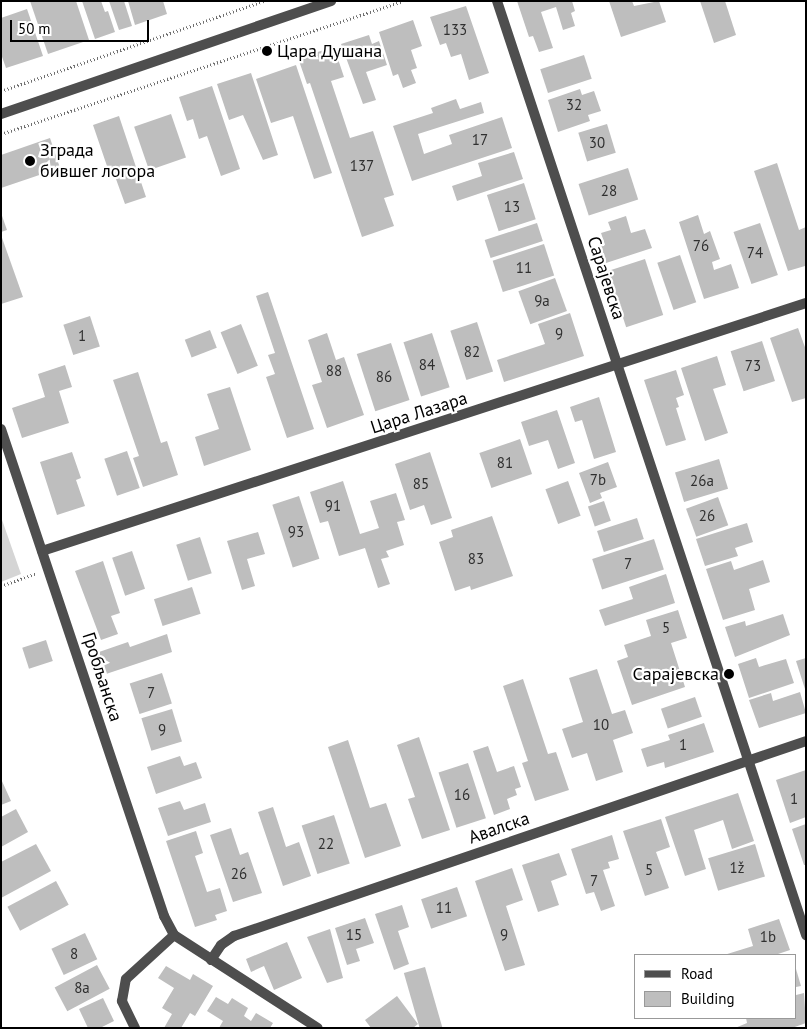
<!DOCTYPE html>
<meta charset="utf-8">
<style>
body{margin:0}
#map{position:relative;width:807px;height:1029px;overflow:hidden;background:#fff;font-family:"PT Sans",sans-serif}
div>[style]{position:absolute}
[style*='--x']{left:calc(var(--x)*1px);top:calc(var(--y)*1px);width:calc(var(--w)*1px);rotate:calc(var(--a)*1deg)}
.green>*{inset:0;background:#d5d5d5}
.building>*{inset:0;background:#bebebe;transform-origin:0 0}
.path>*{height:3px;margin-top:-1.5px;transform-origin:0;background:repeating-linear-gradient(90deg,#707070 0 1px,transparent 0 3.5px)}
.minor>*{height:10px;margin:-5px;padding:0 5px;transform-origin:5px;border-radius:5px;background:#4e4e4e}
.tertiary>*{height:10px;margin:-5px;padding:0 5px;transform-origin:5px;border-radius:5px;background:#4e4e4e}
.dots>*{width:14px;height:14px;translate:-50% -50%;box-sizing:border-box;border:2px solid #fff;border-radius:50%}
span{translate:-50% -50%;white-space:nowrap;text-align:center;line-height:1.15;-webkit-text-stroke:4.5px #fff;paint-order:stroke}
.number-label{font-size:15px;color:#303030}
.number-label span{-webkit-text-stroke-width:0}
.poi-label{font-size:18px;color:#000}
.left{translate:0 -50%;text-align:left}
.right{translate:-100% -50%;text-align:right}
.street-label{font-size:18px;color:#000}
.frame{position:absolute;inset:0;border:2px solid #000;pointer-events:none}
.legend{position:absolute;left:634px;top:954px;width:162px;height:65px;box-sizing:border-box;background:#fff;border:1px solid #999;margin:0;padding:6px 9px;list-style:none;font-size:15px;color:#000}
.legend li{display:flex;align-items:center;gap:10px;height:25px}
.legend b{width:25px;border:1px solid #999}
.scale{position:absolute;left:10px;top:20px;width:139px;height:22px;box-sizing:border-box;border:2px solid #000;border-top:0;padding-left:6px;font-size:15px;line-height:18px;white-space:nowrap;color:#000;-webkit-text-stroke:4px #fff;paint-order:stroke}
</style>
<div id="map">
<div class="green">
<i style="clip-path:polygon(1px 517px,21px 574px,1px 582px)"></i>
</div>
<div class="building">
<i style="clip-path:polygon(30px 1px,76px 1px,89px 40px,48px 54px)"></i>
<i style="clip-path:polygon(82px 1px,101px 1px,105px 12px,108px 11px,115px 32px,95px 39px)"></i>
<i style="clip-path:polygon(109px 1px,124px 1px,132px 26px,119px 30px)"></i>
<i style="clip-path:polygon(128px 1px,163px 1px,167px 14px,135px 25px)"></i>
<i style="clip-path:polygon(517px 1px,572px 1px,575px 11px,571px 13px,575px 26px,563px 30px,556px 7px,541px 12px,553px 48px,539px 52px,533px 36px,529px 37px)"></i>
<i style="clip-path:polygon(609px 1px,632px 1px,634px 6px,659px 1px,666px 22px,621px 37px)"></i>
<i style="clip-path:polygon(700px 1px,725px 1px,736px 35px,714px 43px)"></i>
<i style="clip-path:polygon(466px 6px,489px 73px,469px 80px,461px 54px,451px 57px,446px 43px,440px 45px,430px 17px)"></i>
<i style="clip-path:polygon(27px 9px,43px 56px,6px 68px,1px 54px,1px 18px)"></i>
<i style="clip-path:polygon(413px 20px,422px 46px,411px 50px,417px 68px,411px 70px,416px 83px,403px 88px,398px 74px,393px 76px,379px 32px)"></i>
<i style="clip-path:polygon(369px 35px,372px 44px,379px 41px,387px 65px,366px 72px,376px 100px,363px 104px,341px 44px)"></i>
<i style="clip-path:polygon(334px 47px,344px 77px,331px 81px,350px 138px,373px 131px,394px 195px,384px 198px,394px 226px,362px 237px,310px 83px,307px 84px,298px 58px)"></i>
<i style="left:584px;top:55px;width:25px;height:46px;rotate:72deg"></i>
<i style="clip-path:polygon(296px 65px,332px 173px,314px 179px,293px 116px,271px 123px,256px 79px)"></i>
<i style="clip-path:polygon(251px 73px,278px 155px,263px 160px,243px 115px,229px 120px,217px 84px)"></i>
<i style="clip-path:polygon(212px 86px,240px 169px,221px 176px,207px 136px,199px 139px,193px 119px,187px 121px,179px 97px)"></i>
<i style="clip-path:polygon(580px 89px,582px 95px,594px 91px,601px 111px,588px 115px,590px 121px,558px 132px,548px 100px)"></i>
<i style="clip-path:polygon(456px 99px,460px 109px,481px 102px,484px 113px,418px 134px,424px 154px,452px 144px,449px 135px,502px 117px,512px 148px,412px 181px,393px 126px,433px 113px,431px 108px)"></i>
<i style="left:171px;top:114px;width:46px;height:39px;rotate:71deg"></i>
<i style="clip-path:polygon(119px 116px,146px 197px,125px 204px,112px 168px,108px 169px,93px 125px)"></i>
<i style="left:607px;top:124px;width:30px;height:30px;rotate:73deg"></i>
<i style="clip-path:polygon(50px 138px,60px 168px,1px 188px,1px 155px)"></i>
<i style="clip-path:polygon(514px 152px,523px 179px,457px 201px,452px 186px,482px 176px,478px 163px)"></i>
<i style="clip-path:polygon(777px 163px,799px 230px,806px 227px,805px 266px,788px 271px,754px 171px)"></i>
<i style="left:628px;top:168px;width:33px;height:52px;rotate:72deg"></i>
<i style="left:524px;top:183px;width:38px;height:39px;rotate:72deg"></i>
<i style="clip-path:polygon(1px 213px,7px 230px,1px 232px)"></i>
<i style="clip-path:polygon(698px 215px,704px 234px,710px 231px,720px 259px,712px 262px,714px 270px,731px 264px,739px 288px,704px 299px,679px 222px)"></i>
<i style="clip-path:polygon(626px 216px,631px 233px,645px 229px,652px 248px,606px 263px,600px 247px,605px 245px,601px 233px,611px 230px,608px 222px)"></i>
<i style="left:537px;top:223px;width:19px;height:55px;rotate:72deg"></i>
<i style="left:760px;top:223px;width:55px;height:28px;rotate:71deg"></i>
<i style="clip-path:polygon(1px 235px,23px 297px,1px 304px)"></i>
<i style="left:544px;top:244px;width:33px;height:54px;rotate:72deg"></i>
<i style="left:680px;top:255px;width:50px;height:24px;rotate:71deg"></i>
<i style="left:645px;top:259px;width:59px;height:39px;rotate:72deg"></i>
<i style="left:555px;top:278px;width:35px;height:39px;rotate:70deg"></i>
<i style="clip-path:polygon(268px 292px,314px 429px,287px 438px,266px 377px,275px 374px,268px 355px,275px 353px,256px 296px)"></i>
<i style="clip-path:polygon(570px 313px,584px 356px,504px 382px,497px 360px,545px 344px,538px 324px)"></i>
<i style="left:90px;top:316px;width:32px;height:28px;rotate:72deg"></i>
<i style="left:477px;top:322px;width:52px;height:28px;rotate:72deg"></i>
<i style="left:241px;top:324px;width:45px;height:22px;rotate:68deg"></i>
<i style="clip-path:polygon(798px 328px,806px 350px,806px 398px,792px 402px,770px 338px)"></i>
<i style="left:210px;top:330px;width:19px;height:27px;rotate:69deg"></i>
<i style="clip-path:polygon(327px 333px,336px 360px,344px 357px,364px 415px,327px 428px,312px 385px,322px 382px,308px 340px)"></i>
<i style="left:432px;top:333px;width:57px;height:30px;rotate:72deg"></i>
<i style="left:762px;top:341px;width:42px;height:33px;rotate:72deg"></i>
<i style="left:391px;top:343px;width:60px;height:36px;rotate:72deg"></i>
<i style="clip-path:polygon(717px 356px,726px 385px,713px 389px,728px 433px,705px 441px,681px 368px)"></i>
<i style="clip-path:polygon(65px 365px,72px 387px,59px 391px,69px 423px,22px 438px,12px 408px,45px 397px,38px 374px)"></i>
<i style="clip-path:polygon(676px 370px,684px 395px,676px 398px,679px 407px,676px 408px,686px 440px,666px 446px,644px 380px)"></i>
<i style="clip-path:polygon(138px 372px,161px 443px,167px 441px,178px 475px,143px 487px,133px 458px,139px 456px,113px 380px)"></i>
<i style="clip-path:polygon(230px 387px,251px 450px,204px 466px,195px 437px,219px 429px,207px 394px)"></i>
<i style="clip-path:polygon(599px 397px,616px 452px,594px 459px,582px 420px,575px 422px,570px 407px)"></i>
<i style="clip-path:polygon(557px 410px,575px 463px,558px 469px,548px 440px,529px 446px,521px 422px)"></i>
<i style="left:520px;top:439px;width:37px;height:43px;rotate:71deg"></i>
<i style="left:127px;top:451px;width:39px;height:24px;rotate:71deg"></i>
<i style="clip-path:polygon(72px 452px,81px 478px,76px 480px,85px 506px,57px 515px,40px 462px)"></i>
<i style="clip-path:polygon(430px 452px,452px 518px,431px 525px,424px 505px,410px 510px,395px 464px)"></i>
<i style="left:719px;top:459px;width:31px;height:46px;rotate:73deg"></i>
<i style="clip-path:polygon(608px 462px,617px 487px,600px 493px,602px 498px,590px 503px,579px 473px)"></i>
<i style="clip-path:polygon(343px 481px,360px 534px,379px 528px,370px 501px,396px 493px,405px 520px,397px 522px,404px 545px,386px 551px,389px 557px,381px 559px,390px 584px,378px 588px,365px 548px,339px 556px,328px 521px,320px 523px,310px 492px)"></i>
<i style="left:568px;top:481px;width:37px;height:24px;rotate:70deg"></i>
<i style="left:299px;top:496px;width:66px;height:28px;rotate:72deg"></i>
<i style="left:718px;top:497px;width:30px;height:34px;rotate:70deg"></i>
<i style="left:604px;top:501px;width:21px;height:17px;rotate:71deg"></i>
<i style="clip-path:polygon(492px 516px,513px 576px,471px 590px,470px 586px,455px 591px,439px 542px,453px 537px,451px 530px)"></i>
<i style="left:637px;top:518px;width:22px;height:42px;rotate:72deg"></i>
<i style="clip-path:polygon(747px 523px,753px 542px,735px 548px,738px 556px,705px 566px,696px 539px)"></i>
<i style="clip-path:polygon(258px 532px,265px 554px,247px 559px,255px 586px,242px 590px,227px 541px)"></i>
<i style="left:200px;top:537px;width:38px;height:25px;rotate:72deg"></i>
<i style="left:654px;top:539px;width:32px;height:65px;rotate:72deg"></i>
<i style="left:132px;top:551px;width:40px;height:21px;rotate:71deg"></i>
<i style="clip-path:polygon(763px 560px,770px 582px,749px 589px,755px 610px,723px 620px,706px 569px,731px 561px,734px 570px)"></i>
<i style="clip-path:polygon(103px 561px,120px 613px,111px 616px,118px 634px,101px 640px,75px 571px)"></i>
<i style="clip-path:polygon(666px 574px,675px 603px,605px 626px,599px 610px,633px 599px,629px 587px)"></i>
<i style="left:192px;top:587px;width:28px;height:40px;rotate:72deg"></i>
<i style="clip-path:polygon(678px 610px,687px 638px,671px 643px,685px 687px,632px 705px,617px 661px,628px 657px,624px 645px,651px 636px,646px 620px)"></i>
<i style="clip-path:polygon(783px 614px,790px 635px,735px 657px,725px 627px,745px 621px,746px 626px)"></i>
<i style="clip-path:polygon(167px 634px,172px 652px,106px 674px,99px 652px,128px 642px,130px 647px)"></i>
<i style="left:46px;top:640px;width:22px;height:25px;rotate:72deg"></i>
<i style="clip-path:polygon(756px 658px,759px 667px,786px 659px,794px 683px,749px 698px,738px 664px)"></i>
<i style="clip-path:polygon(806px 658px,806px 689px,805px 689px,796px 661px)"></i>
<i style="clip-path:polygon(597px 669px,612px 714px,625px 710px,633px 733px,613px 740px,623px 772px,596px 781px,587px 753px,572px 758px,562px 729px,583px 722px,569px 678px)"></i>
<i style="left:162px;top:673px;width:32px;height:34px;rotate:72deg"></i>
<i style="clip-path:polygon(523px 679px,548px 754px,556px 752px,569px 790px,535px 801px,522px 763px,528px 761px,503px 686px)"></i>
<i style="clip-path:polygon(800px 692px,806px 713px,759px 728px,749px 700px,771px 693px,773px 701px)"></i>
<i style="left:695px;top:697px;width:21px;height:36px;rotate:71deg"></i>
<i style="left:172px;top:709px;width:34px;height:32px;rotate:73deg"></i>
<i style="clip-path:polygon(704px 723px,714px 752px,665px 768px,664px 762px,647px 767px,641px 749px,670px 740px,668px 735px)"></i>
<i style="clip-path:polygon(419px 737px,450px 830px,422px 839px,408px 799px,415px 797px,397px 745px)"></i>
<i style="clip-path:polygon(348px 740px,370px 808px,386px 803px,401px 846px,365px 858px,328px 747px)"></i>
<i style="clip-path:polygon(488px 746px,497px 772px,514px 766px,521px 787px,515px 789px,517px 795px,507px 799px,510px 809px,494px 815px,473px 751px)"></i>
<i style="clip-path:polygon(180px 756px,184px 766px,196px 762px,202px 778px,156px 794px,147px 767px)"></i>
<i style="left:468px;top:763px;width:58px;height:31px;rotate:72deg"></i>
<i style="clip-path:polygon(806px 770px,806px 817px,790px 823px,776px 780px)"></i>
<i style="clip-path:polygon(1px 779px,11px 801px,1px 805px)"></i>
<i style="clip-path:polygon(738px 793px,754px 841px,732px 849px,723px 820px,694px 830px,706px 869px,685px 876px,665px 817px)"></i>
<i style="clip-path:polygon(180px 801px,184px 810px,205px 803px,211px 822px,168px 836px,158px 808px)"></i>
<i style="clip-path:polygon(273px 807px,286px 847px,299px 842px,311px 876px,283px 886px,258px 812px)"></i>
<i style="clip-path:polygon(16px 809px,28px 832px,1px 847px,1px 817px)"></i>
<i style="left:334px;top:815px;width:51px;height:34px;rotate:72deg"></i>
<i style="clip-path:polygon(661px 819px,670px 847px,656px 852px,669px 888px,645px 896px,623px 831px)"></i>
<i style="clip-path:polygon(806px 824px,806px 865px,804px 865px,792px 829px)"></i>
<i style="clip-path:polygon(231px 828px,240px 855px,248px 852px,262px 893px,233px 902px,210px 835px)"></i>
<i style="clip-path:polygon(196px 831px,203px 853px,195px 856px,207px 892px,220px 888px,227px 911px,215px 915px,217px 920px,195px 927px,166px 841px)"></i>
<i style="clip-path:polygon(612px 835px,619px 859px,608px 862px,610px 868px,603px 870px,615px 906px,601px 911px,594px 892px,586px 894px,571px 849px)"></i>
<i style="clip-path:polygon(36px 844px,51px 871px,1px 898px,1px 862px)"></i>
<i style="left:755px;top:844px;width:34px;height:49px;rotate:73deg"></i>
<i style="clip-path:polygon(559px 853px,567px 875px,551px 881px,559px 905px,538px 912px,522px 865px)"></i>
<i style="clip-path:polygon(512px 868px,523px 900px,506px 906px,525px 965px,505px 971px,475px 881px)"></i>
<i style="left:56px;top:881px;width:27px;height:55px;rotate:62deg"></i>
<i style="left:457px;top:887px;width:31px;height:38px;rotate:71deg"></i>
<i style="clip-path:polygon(402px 905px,409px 927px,398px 931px,409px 964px,394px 970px,375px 914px)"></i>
<i style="clip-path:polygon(365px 918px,374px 943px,356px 949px,360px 961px,347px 965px,335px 928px)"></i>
<i style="clip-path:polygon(779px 919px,790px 950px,775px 955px,724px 955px,753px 946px,748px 929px)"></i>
<i style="clip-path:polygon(330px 929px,343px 978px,327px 983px,307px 937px)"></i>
<i style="left:85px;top:933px;width:29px;height:37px;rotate:65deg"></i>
<i style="clip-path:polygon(287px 942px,302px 978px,274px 990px,264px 966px,251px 972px,246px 959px)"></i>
<i style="left:97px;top:965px;width:27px;height:48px;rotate:62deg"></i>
<i style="clip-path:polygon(166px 966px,190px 980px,193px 974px,213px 986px,195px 1016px,190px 1013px,181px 1028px,164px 1028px,172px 1014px,162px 1008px,174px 988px,158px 978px)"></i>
<i style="left:425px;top:967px;width:64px;height:22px;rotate:74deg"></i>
<i style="clip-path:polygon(796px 969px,801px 986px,796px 987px)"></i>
<i style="clip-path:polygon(804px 993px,806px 1023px,792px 1028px,735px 1028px,747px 1023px,746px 1018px,796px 1018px,796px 995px)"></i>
<i style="clip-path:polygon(397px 996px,418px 1024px,413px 1028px,371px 1028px,365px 1020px)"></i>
<i style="clip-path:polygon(216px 997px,228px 1004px,232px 998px,248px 1008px,244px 1016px,251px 1021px,256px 1013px,273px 1023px,270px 1028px,219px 1028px,223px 1021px,207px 1011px)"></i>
<i style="clip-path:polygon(103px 998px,114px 1021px,100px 1028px,88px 1028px,79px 1009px)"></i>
</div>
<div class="path">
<i style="--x:1;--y:91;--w:278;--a:-18.9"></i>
<i style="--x:1;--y:134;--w:422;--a:-18.3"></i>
<i style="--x:1;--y:586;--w:37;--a:-20"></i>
</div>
<div class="minor">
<i style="--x:497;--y:1;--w:984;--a:71.69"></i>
<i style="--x:1;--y:429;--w:514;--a:71.49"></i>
<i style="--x:164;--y:916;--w:21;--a:62"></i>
<i style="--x:174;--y:935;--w:171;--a:32.9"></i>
<i style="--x:42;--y:551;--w:803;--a:-17.98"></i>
<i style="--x:211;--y:960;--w:18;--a:-56"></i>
<i style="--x:221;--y:945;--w:16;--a:-35"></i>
<i style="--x:234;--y:936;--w:604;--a:-18.82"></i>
<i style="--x:135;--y:1028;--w:30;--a:-116"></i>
<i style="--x:122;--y:1001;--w:22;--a:-80"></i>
<i style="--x:126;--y:979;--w:65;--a:-42.5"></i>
</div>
<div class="tertiary">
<i style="--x:1;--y:114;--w:349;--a:-18.9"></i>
</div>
<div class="dots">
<i style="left:267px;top:51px;background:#000"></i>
<i style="left:30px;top:161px;background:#000"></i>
<i style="left:729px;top:674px;background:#000"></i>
</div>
<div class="number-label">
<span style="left:455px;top:30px">133</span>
<span style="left:574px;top:105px">32</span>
<span style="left:480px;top:140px">17</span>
<span style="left:597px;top:143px">30</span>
<span style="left:362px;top:166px">137</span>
<span style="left:609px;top:191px">28</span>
<span style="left:512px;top:207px">13</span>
<span style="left:701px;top:246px">76</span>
<span style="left:755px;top:253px">74</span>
<span style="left:524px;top:268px">11</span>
<span style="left:542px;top:301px">9a</span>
<span style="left:559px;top:334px">9</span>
<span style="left:82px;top:336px">1</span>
<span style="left:472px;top:352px">82</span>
<span style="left:427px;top:365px">84</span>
<span style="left:753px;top:366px">73</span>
<span style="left:334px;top:371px">88</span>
<span style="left:384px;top:377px">86</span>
<span style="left:505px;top:463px">81</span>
<span style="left:598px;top:480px">7b</span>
<span style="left:702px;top:481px">26a</span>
<span style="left:421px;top:484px">85</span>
<span style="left:333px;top:506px">91</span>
<span style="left:707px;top:516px">26</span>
<span style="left:296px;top:532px">93</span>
<span style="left:476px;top:559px">83</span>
<span style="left:628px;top:564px">7</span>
<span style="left:666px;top:628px">5</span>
<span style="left:151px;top:693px">7</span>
<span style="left:601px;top:725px">10</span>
<span style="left:162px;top:730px">9</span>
<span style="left:683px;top:745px">1</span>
<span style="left:462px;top:795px">16</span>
<span style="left:794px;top:799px">1</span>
<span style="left:326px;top:844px">22</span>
<span style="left:737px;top:868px">1ž</span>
<span style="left:649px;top:870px">5</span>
<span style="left:239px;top:874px">26</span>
<span style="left:594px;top:881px">7</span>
<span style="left:444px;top:908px">11</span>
<span style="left:354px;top:935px">15</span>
<span style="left:504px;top:935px">9</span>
<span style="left:768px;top:937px">1b</span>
<span style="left:74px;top:954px">8</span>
<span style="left:82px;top:988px">8a</span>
</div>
<div class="poi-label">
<span class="left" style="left:277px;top:51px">Цара Душана</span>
<span class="left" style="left:40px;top:161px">Зграда<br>бившег логора</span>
<span class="right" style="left:719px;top:674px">Сарајевска</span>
</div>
<div class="street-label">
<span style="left:606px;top:278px;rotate:72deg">Сарајевска</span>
<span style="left:419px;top:413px;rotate:-18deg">Цара Лазара</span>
<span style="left:102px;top:677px;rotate:72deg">Гробљанска</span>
<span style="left:499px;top:828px;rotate:-19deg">Авалска</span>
</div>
<div class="frame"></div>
<ul class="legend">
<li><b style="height:6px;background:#4e4e4e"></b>Road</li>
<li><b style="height:14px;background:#bebebe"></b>Building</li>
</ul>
<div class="scale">50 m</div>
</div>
